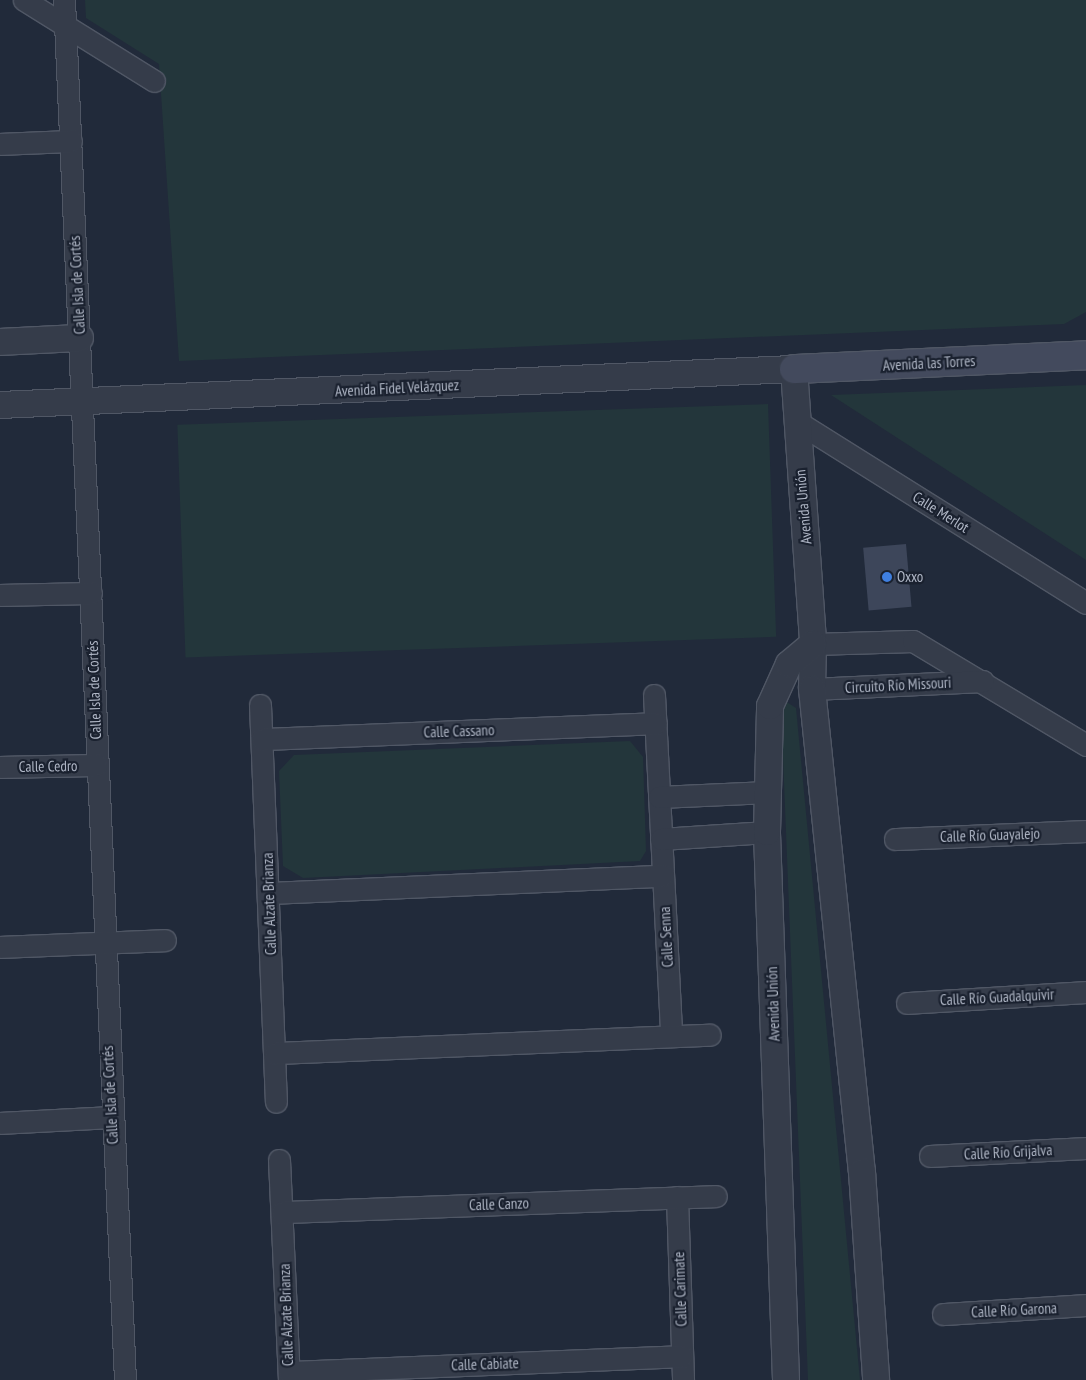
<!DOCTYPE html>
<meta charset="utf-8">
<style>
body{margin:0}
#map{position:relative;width:1086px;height:1380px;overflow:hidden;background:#212a3a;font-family:"PT Sans Narrow",sans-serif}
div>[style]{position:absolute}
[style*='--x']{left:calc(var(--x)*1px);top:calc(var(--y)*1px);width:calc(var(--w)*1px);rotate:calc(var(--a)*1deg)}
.green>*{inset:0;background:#23363b;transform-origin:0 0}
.building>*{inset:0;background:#3d465a;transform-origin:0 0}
.roads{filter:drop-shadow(1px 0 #505765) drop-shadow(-1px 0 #505765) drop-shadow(0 1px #505765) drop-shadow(0 -1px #505765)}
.minor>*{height:21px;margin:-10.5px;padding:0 10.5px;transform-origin:10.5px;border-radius:10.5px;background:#353c4a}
.tertiary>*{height:26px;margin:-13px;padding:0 13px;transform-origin:13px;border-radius:13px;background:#353c4a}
.secondary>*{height:28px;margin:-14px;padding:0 14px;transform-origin:14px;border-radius:14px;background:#434a5d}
.dots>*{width:14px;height:14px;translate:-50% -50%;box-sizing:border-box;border:2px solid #1a212f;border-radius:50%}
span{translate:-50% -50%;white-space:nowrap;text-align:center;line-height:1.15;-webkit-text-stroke:4.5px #1a212f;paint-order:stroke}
.street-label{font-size:15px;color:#b0b7c6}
.poi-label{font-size:15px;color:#b0b7c6}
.left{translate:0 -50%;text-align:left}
</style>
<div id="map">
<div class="green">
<i style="clip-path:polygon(85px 0,1086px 0,1086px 312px,1064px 324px,179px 361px,159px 64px,86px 18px)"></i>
<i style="clip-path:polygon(1086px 385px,1086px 560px,831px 395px)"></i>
<i style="left:768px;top:404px;width:233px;height:591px;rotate:88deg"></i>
<i style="clip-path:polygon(785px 701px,796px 708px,860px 1380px,808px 1380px,781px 707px)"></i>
<i style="clip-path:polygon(630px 741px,643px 757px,646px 851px,640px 861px,303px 878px,283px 866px,279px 771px,294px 755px)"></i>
</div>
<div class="building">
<i style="left:906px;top:544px;width:63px;height:43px;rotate:85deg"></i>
</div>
<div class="roads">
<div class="minor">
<i style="--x:24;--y:0;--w:153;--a:31.9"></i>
<i style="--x:64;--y:0;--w:1381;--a:87.47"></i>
<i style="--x:0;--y:144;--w:71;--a:-2.4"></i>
<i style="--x:796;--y:421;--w:342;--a:32.1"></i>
<i style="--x:0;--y:595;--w:91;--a:-1.3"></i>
<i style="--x:813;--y:644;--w:100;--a:-1.7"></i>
<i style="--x:913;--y:641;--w:202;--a:31"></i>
<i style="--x:812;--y:689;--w:171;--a:-2.7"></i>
<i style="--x:654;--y:695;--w:341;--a:87.1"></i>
<i style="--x:260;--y:705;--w:397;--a:87.7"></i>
<i style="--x:262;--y:739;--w:394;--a:-2.3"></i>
<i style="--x:0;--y:767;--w:96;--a:-1.2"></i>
<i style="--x:659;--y:797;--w:109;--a:-2.6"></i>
<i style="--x:661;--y:839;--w:106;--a:-3.8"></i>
<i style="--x:895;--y:839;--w:191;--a:-2.4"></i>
<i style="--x:268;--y:893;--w:395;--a:-2.5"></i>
<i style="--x:0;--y:947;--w:165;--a:-2.4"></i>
<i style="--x:907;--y:1003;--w:179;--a:-3.5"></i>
<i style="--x:275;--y:1053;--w:435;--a:-2.4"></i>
<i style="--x:0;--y:1123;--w:111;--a:-3.1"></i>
<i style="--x:930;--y:1156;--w:156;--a:-2.9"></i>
<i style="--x:279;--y:1160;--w:220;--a:87.4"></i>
<i style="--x:677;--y:1197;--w:183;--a:88.1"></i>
<i style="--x:282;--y:1212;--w:434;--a:-2.1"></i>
<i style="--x:943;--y:1314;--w:143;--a:-3.6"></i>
<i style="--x:289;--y:1372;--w:393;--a:-2.3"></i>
</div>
<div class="tertiary">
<i style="--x:0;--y:342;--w:80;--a:-2.9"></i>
<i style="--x:0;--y:405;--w:795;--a:-2.6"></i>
<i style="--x:794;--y:369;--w:276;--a:86"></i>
<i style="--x:813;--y:644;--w:45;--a:91.3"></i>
<i style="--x:812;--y:689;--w:486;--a:84.1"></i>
<i style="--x:862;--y:1172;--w:208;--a:86.1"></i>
<i style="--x:786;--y:1380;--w:548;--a:-91.99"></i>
<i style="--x:767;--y:832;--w:126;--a:-88.6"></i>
<i style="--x:770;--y:706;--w:46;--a:-65.7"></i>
<i style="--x:789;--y:664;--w:31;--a:-40"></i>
</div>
<div class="secondary">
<i style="--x:794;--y:369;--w:292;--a:-2.7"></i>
</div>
</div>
<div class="dots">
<i style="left:887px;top:577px;background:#3f7fe0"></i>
</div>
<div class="street-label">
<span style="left:77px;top:285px;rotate:-93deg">Calle Isla de Cortés</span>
<span style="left:929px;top:363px;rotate:-3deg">Avenida las Torres</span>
<span style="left:397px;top:388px;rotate:-3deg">Avenida Fidel Velázquez</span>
<span style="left:803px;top:507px;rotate:-95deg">Avenida Unión</span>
<span style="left:941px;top:512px;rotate:32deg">Calle Merlot</span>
<span style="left:898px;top:685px;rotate:-3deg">Circuito Río Missouri</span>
<span style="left:94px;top:690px;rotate:-92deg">Calle Isla de Cortés</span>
<span style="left:459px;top:731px;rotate:-2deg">Calle Cassano</span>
<span style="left:48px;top:766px;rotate:-1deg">Calle Cedro</span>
<span style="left:990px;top:835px;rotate:-2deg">Calle Río Guayalejo</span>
<span style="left:269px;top:904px;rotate:-92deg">Calle Alzate Brianza</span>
<span style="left:666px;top:937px;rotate:-93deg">Calle Senna</span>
<span style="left:997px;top:997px;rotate:-3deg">Calle Río Guadalquivir</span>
<span style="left:773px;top:1004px;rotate:-92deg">Avenida Unión</span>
<span style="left:110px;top:1095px;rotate:-93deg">Calle Isla de Cortés</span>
<span style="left:1008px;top:1152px;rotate:-3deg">Calle Río Grijalva</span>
<span style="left:499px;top:1204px;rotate:-2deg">Calle Canzo</span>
<span style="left:680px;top:1289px;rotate:-92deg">Calle Carimate</span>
<span style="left:1014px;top:1310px;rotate:-3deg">Calle Río Garona</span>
<span style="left:286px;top:1315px;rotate:-92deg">Calle Alzate Brianza</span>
<span style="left:485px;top:1364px;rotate:-2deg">Calle Cabiate</span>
</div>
<div class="poi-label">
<span class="left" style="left:897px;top:577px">Oxxo</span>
</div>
</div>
